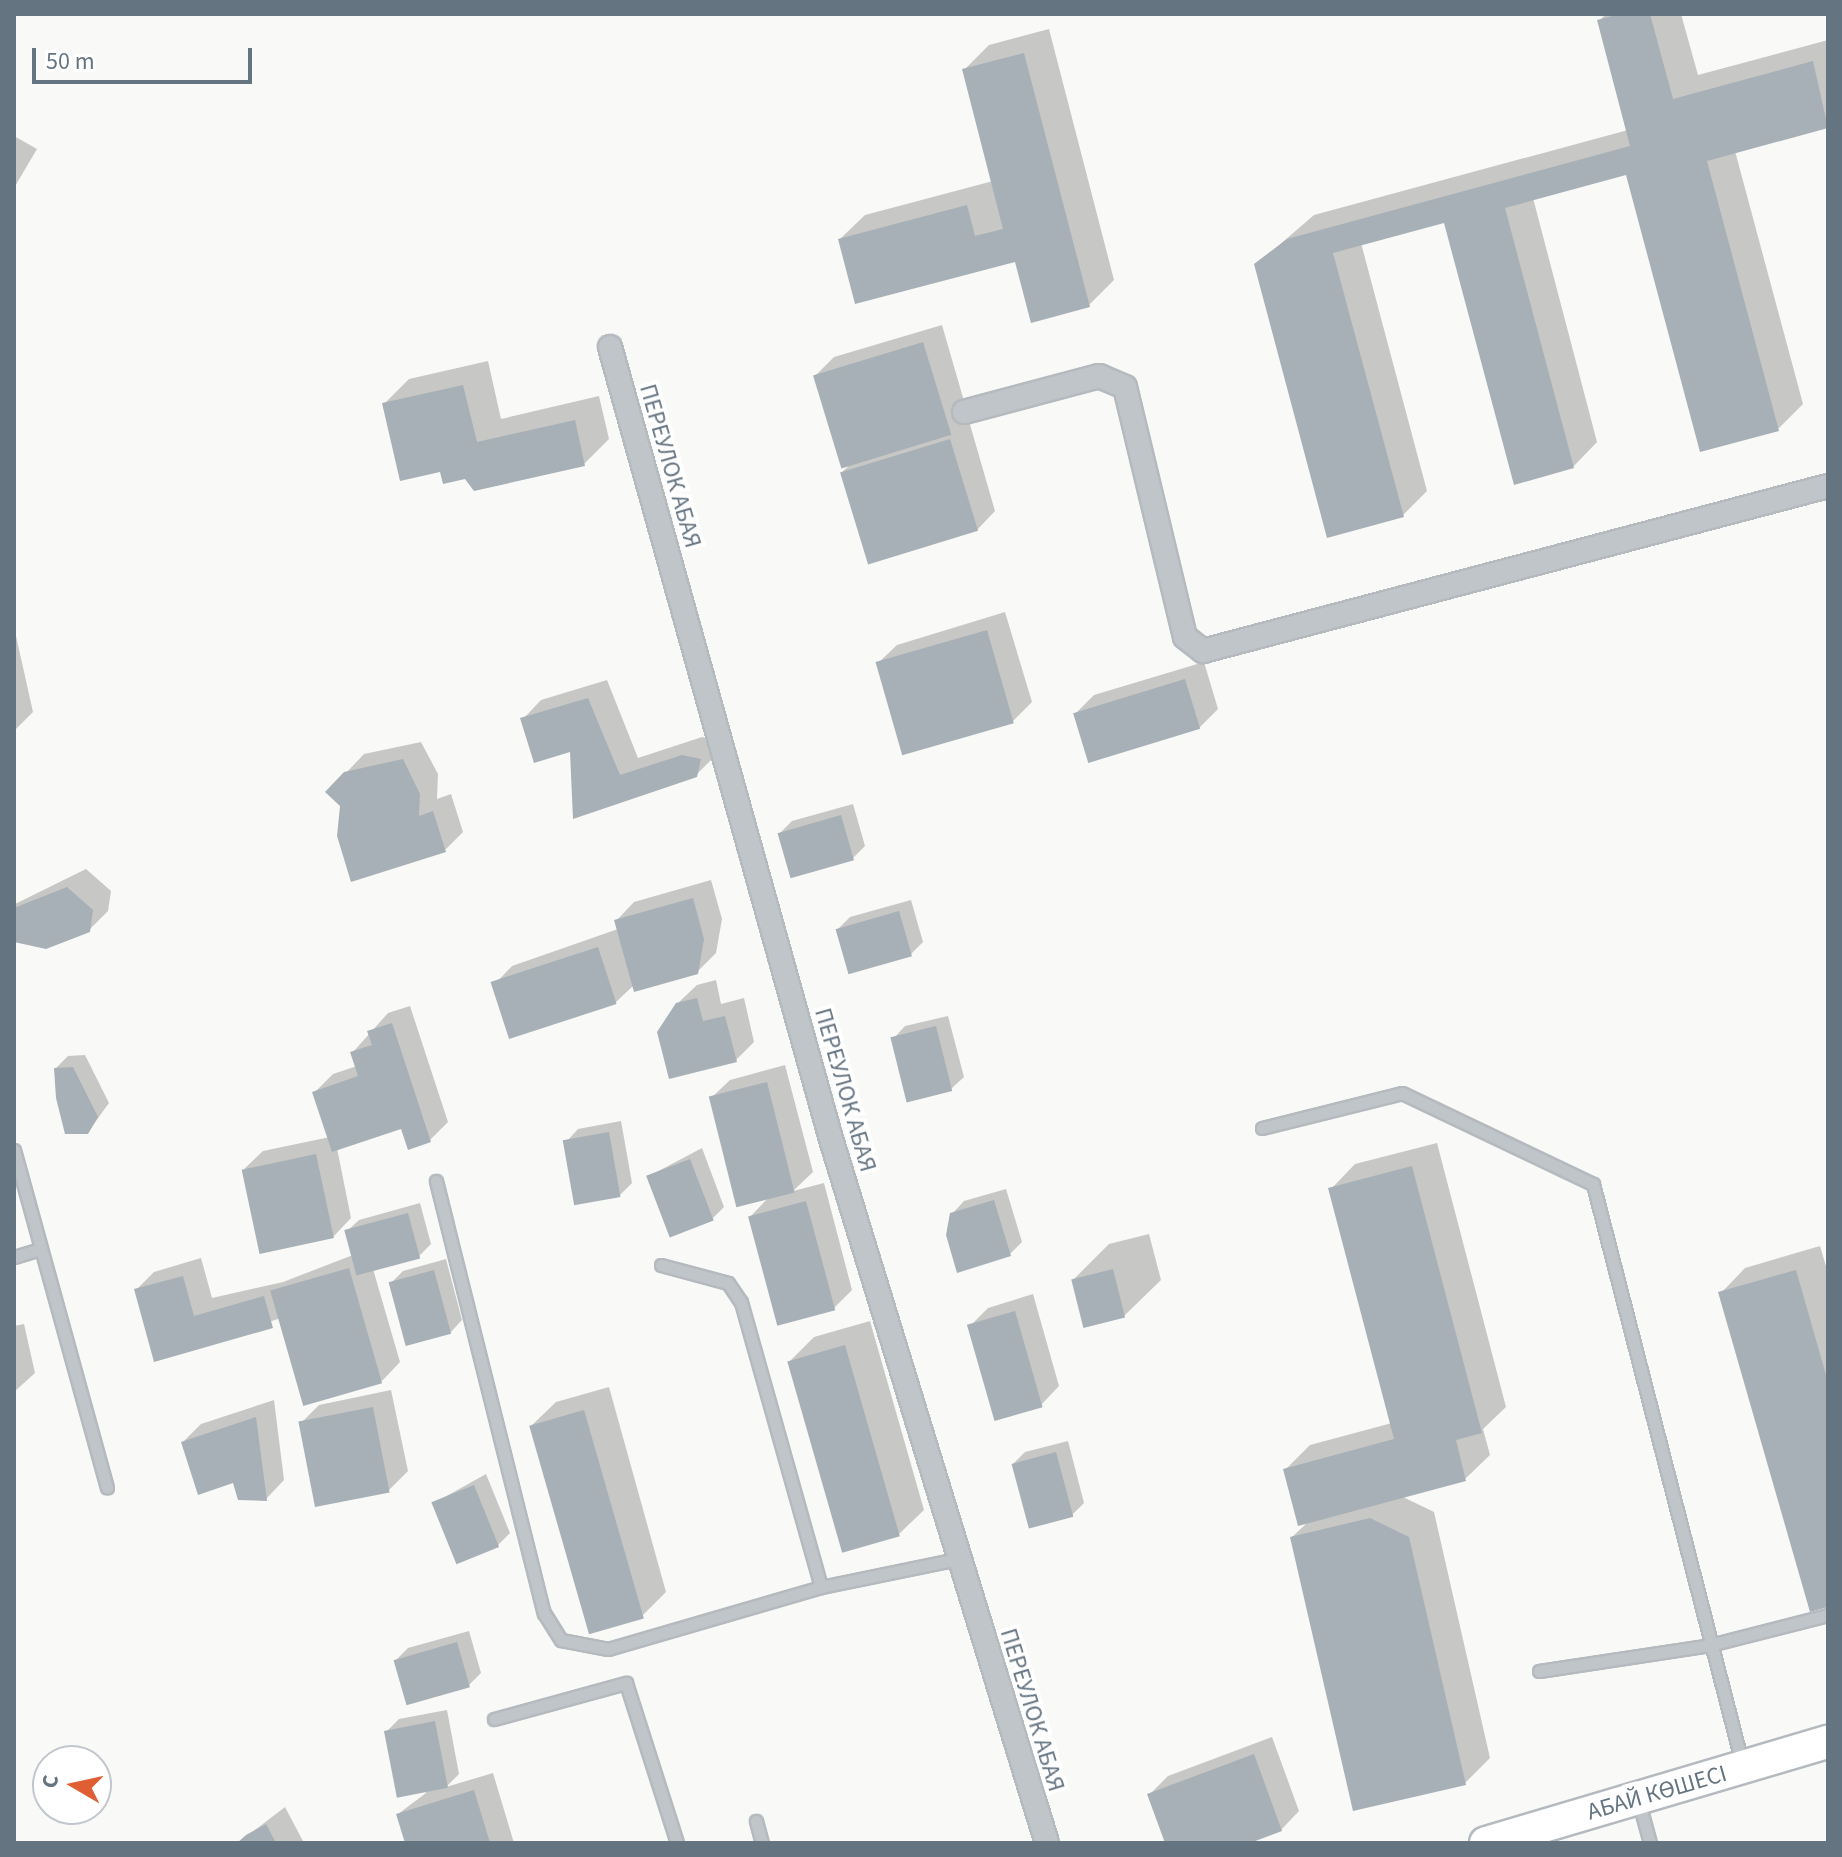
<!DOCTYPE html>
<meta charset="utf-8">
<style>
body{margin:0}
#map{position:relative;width:1842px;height:1857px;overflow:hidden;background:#f9f9f7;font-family:"Source Sans 3",sans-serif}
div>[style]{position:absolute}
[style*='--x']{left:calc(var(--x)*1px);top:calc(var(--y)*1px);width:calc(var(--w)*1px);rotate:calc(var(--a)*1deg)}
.shadow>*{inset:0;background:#0003}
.building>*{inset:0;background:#a7b0b6;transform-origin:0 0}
.roads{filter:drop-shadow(2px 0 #b5babf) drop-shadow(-2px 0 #b5babf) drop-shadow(0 2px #b5babf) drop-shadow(0 -2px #b5babf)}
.lane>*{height:11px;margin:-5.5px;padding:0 5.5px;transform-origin:5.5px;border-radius:5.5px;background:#c0c5c9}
.street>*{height:22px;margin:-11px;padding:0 11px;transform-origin:11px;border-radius:11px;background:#c0c5c9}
.secondary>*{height:32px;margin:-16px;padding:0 16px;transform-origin:16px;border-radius:16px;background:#fff}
span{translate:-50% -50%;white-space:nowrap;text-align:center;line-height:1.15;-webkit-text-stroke:8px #fff;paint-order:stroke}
.street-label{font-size:24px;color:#657481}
.frame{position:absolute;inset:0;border:16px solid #657481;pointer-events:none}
.north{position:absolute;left:32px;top:1745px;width:80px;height:80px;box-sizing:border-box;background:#fff;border:2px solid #c1c7cd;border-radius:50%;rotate:279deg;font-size:22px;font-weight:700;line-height:32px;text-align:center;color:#657481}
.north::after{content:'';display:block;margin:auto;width:28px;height:36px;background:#df5e32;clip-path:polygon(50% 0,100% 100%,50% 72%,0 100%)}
.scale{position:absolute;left:32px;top:48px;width:220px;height:36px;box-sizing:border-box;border:4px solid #657481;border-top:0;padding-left:10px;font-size:24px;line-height:28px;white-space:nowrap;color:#657481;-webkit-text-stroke:6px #fff;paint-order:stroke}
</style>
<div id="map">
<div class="shadow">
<i style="clip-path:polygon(1606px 14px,1681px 14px,1698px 75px,1828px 40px,1828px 126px,1735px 151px,1803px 404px,1778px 429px,1627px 173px,1533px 198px,1597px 442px,1573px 467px,1446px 220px,1361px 243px,1427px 491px,1403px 515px,1256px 265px,1314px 215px,1628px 130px,1599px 21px)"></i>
<i style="clip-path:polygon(1049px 29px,1114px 280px,1089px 305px,1016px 259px,840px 239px,865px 215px,993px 181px,964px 70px,989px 45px)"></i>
<i style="clip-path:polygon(14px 136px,37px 149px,14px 188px)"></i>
<i style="clip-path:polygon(942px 325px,968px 415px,959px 424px,969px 421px,995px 511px,977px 530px,842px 472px,852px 463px,815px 376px,834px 357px)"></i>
<i style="clip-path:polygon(488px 361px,501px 419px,599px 396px,609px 439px,584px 464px,466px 477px,441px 470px,384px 404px,409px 379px)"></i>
<i style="clip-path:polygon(1005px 612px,1032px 702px,1013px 721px,878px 663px,897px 645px)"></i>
<i style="clip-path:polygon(14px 627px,33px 712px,14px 731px)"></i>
<i style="clip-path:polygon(1204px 662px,1218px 709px,1199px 728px,1075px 714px,1094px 695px)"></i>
<i style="clip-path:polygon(607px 680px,638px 758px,702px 737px,718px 741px,715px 756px,696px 775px,575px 817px,571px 750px,523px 719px,541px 700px)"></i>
<i style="clip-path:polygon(421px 742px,438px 774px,437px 799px,451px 794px,463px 832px,445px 850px,345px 774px,364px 754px)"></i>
<i style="clip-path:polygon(853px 804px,865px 846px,853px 858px,780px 833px,792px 821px)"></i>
<i style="clip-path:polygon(86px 869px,111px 891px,108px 911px,89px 930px,14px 940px,15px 904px)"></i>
<i style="clip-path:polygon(711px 880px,722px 919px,716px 953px,697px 972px,634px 985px,616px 1002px,494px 985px,512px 966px,618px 929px,616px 921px,634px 902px)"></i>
<i style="clip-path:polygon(911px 900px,923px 942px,911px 954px,838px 929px,850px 917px)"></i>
<i style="clip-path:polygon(716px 980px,721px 1004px,744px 998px,754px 1042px,736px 1060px,677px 1004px,697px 985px)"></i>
<i style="clip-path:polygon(410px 1006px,448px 1122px,430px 1140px,402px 1126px,337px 1148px,351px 1218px,333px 1237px,244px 1169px,263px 1151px,330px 1137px,315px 1092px,333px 1074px,357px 1066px,353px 1052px,388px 1013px)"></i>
<i style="clip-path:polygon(948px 1016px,964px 1077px,951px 1089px,909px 1100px,893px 1039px,905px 1026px)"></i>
<i style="clip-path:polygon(85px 1055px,109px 1103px,88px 1132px,56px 1068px,68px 1056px)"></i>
<i style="clip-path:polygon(785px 1065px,813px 1172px,793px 1191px,824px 1183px,852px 1290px,834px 1308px,750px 1217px,769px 1197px,711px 1098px,730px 1080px)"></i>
<i style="clip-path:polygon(621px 1121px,632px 1183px,620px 1195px,566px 1142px,578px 1129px)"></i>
<i style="clip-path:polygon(1437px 1143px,1506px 1407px,1483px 1429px,1490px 1455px,1465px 1479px,1401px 1496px,1434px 1512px,1490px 1758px,1465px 1783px,1292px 1537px,1309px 1521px,1285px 1470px,1310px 1445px,1392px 1423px,1331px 1189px,1355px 1164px)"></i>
<i style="clip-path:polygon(702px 1148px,724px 1207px,712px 1219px,649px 1176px)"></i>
<i style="clip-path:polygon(1006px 1189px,1022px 1242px,1010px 1254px,952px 1214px,964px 1201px)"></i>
<i style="clip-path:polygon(420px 1203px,431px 1244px,419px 1256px,373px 1269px,400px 1362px,382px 1381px,281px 1318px,155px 1360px,136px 1290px,154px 1272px,201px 1258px,212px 1298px,283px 1282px,353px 1255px,346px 1232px,359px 1220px)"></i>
<i style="clip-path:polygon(1149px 1234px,1161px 1280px,1124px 1316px,1073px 1280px,1109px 1244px)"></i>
<i style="clip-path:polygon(1820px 1246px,1828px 1273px,1828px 1604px,1721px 1293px,1745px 1268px)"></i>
<i style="clip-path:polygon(446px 1259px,462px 1320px,450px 1333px,391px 1283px,403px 1271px)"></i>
<i style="clip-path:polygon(1033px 1294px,1059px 1386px,1041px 1405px,970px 1326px,988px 1308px)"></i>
<i style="clip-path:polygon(870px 1321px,924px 1510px,899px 1534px,789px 1362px,814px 1337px)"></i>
<i style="clip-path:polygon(24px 1324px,35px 1373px,14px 1392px,14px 1326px)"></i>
<i style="clip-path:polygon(609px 1387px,666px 1592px,641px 1617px,531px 1426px,556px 1402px)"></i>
<i style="clip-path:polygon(391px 1390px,408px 1471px,389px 1490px,301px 1423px,319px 1405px)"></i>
<i style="clip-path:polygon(274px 1400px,284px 1480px,266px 1499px,183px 1442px,201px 1424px)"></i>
<i style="clip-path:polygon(1068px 1441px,1084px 1503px,1072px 1515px,1013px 1464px,1025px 1452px)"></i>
<i style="clip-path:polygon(486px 1474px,510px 1533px,498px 1545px,434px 1503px)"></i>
<i style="clip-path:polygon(469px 1631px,481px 1673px,469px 1685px,396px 1660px,408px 1648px)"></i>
<i style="clip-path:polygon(447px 1710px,459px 1774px,446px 1787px,493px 1773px,514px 1843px,407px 1843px,398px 1814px,426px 1793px,387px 1731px,399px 1719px)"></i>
<i style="clip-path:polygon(1272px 1737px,1299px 1811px,1281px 1830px,1244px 1843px,1168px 1843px,1150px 1794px,1168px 1776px)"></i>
<i style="clip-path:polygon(285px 1807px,304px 1843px,239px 1843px,242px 1840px)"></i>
</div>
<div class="building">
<i style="clip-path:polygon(1620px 14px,1650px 14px,1673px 99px,1813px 61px,1828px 128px,1707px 161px,1779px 431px,1700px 452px,1626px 175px,1505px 208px,1574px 468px,1514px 485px,1444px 223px,1333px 253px,1404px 517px,1327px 538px,1254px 264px,1287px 239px,1630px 146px,1597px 20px)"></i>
<i style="clip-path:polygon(1024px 53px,1090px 307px,1031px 323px,1015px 262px,855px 304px,838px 239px,967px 205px,975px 236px,1003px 229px,962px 69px)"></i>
<i style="left:923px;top:342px;width:97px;height:115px;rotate:73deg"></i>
<i style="clip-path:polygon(463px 385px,477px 442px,575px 420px,585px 466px,474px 491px,465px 479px,443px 484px,440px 472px,400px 481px,382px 403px)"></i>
<i style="left:950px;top:439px;width:96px;height:115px;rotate:73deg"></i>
<i style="left:987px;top:630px;width:97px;height:116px;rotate:74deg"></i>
<i style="left:1185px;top:679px;width:52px;height:117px;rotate:73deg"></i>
<i style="clip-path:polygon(588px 698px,620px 775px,682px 755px,701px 759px,697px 777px,573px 819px,570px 752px,534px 763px,520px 718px)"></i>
<i style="clip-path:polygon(403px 759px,420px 794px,419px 816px,433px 811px,446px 852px,351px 882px,337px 836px,340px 806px,325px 792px,344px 772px)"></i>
<i style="left:841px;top:815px;width:47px;height:66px;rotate:74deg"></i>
<i style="clip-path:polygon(67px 887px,93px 910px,90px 932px,46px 949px,14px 942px,14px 908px)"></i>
<i style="clip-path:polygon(693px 898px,704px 939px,698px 974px,634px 992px,614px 920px)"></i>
<i style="left:899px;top:911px;width:47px;height:66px;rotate:74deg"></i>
<i style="left:598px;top:947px;width:60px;height:113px;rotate:72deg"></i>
<i style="clip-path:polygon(697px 998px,703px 1021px,725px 1016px,737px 1062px,669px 1079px,657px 1032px,676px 1003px)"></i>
<i style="clip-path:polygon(392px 1023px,431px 1142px,408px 1150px,401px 1129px,332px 1152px,312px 1092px,358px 1076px,350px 1052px,372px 1045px,367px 1031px)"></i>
<i style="left:936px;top:1026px;width:67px;height:47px;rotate:76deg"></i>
<i style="clip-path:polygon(73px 1067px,98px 1117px,88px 1134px,65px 1134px,56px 1098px,54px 1068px)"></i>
<i style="left:767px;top:1082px;width:114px;height:60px;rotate:76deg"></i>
<i style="left:609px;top:1132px;width:66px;height:47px;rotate:80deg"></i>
<i style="left:316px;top:1154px;width:86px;height:76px;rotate:78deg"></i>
<i style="left:690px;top:1159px;width:66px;height:47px;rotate:69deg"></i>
<i style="clip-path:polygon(1412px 1166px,1482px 1433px,1456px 1440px,1466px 1481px,1298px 1526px,1283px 1469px,1394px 1439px,1328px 1188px)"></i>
<i style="clip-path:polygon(994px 1200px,1011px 1256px,957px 1273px,946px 1235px,950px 1213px)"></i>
<i style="left:806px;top:1201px;width:113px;height:60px;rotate:75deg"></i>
<i style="left:408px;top:1213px;width:47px;height:66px;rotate:75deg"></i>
<i style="left:349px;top:1268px;width:120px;height:82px;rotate:74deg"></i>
<i style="left:1113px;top:1269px;width:50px;height:43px;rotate:76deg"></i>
<i style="left:434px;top:1270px;width:66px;height:47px;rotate:75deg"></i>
<i style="clip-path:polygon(1796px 1270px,1828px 1382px,1828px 1607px,1810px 1612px,1718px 1292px)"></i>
<i style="clip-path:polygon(183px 1276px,194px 1316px,264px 1296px,273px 1328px,154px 1362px,134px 1289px)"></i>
<i style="left:1015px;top:1311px;width:100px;height:50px;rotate:74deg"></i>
<i style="left:845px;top:1345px;width:199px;height:60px;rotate:74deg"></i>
<i style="left:373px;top:1407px;width:87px;height:76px;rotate:79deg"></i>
<i style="left:584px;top:1410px;width:217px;height:57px;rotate:74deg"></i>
<i style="clip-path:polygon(256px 1417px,267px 1501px,238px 1500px,233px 1483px,198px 1495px,181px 1442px)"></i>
<i style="left:1056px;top:1452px;width:67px;height:46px;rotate:75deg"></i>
<i style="left:474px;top:1485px;width:67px;height:46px;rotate:68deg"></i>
<i style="clip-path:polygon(1370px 1518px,1409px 1537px,1466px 1785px,1353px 1811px,1290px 1537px)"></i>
<i style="left:457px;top:1642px;width:47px;height:66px;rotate:74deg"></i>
<i style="left:435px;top:1721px;width:68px;height:52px;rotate:79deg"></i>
<i style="clip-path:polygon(1254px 1754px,1282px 1831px,1250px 1843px,1165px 1843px,1147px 1794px)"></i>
<i style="clip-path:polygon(474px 1790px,490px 1843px,405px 1843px,396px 1814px)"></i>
<i style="clip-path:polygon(266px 1824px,276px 1843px,237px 1843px,246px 1835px)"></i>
</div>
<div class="roads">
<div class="lane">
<i style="--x:1262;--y:1128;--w:144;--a:-14"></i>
<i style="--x:1402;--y:1093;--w:212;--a:25.5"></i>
<i style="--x:1593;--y:1184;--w:598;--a:75.57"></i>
<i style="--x:14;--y:1150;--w:350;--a:74.6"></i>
<i style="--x:436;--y:1181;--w:445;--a:76"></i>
<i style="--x:544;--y:1613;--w:32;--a:58"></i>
<i style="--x:561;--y:1640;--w:48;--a:10.8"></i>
<i style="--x:608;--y:1649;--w:222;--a:-16.2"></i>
<i style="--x:821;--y:1587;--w:140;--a:-11.6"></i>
<i style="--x:14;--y:1257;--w:24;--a:-17"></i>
<i style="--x:661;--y:1265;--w:69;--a:15"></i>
<i style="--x:728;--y:1283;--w:23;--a:56"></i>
<i style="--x:741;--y:1302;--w:296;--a:74.3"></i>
<i style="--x:1539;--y:1671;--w:173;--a:-8.6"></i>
<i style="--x:1710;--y:1645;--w:122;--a:-14.3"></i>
<i style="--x:494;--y:1719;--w:137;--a:-15.3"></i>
<i style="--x:626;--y:1683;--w:168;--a:72.3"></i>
<i style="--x:1638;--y:1799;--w:46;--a:74.7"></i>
<i style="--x:756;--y:1821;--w:23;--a:75"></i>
</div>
<div class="street">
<i style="--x:610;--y:347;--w:822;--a:74.41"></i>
<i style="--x:831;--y:1139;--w:736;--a:72.94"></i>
<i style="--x:964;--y:412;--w:140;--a:-14.9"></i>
<i style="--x:1099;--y:376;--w:28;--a:23"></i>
<i style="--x:1125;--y:387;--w:257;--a:76.5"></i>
<i style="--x:1185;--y:637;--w:23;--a:38"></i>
<i style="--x:1203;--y:651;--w:646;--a:-14.79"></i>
</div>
<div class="secondary">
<i style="--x:1486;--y:1843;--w:357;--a:-16.5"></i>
</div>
</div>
<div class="street-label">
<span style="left:670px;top:466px;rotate:74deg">ПЕРЕУЛОК АБАЯ</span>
<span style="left:845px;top:1090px;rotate:74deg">ПЕРЕУЛОК АБАЯ</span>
<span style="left:1032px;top:1710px;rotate:73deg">ПЕРЕУЛОК АБАЯ</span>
<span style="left:1657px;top:1793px;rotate:-16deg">АБАЙ КӨШЕСІ</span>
</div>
<div class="frame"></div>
<div class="north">С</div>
<div class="scale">50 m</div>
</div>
